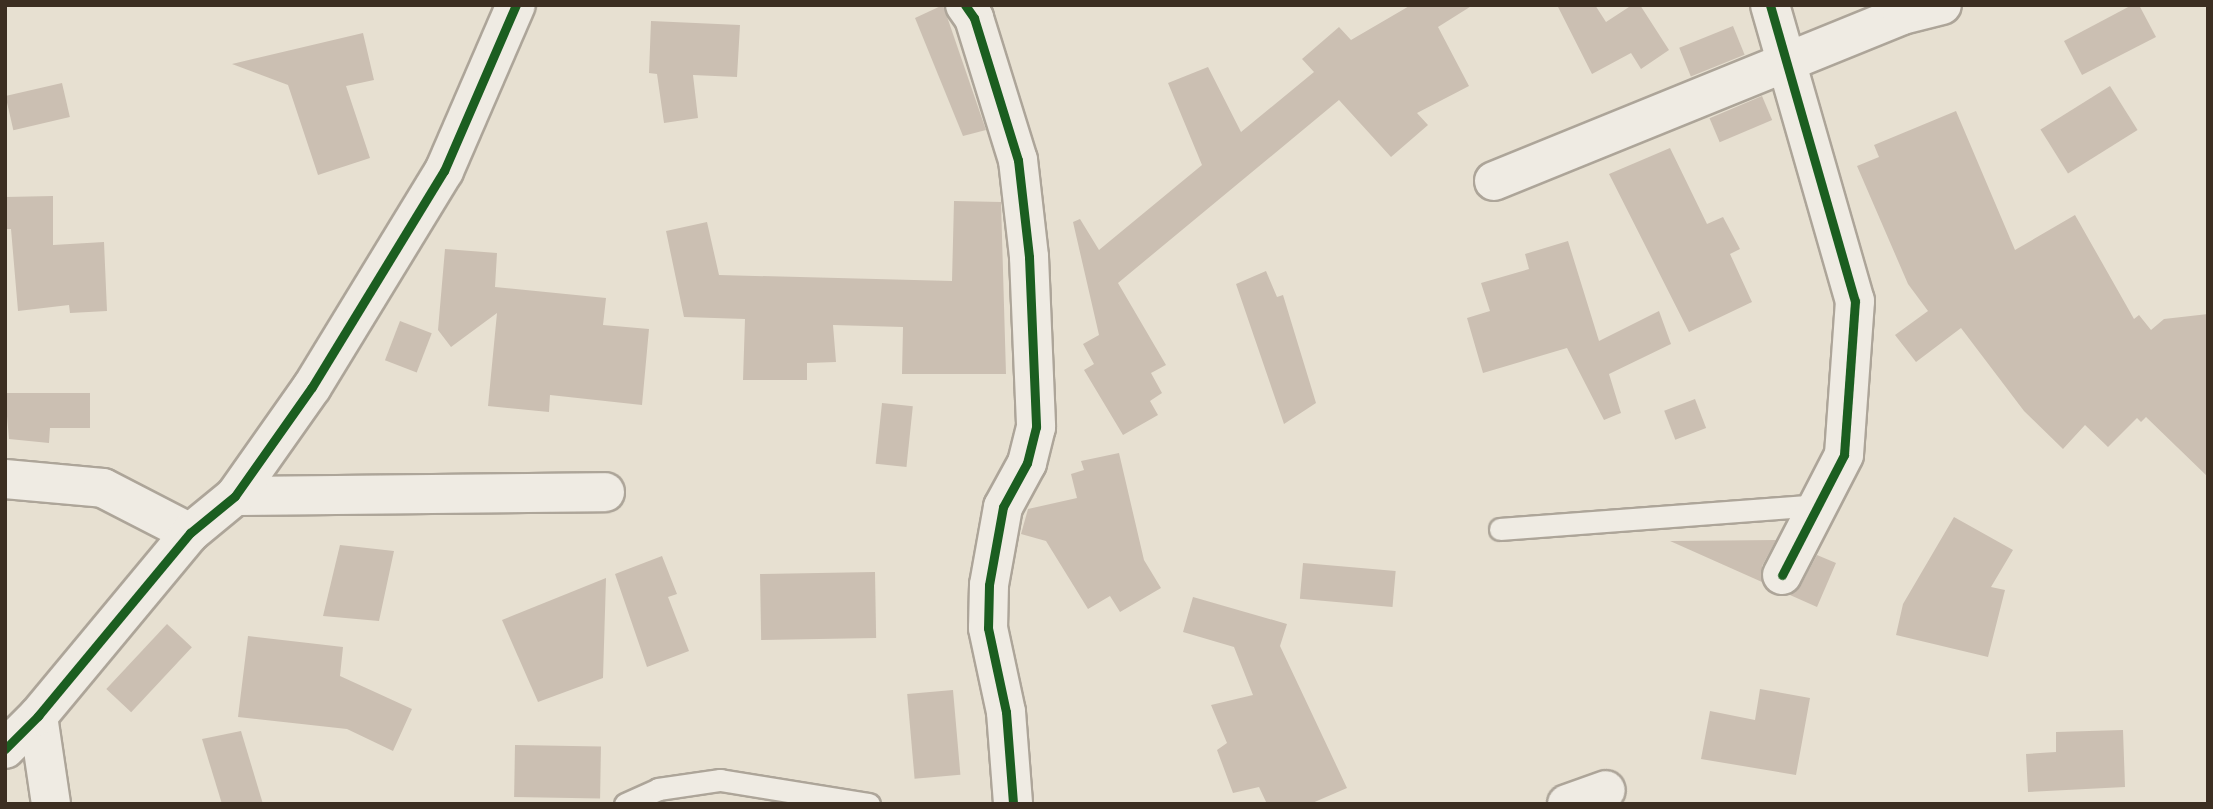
<!DOCTYPE html>
<style>
body{margin:0}
#map{position:relative;width:2213px;height:809px;overflow:hidden;background:#e7e0d1;font-family:"Zilla Slab",serif}
div>[style]{position:absolute}
[style*='--x']{left:calc(var(--x)*1px);top:calc(var(--y)*1px);width:calc(var(--w)*1px);rotate:calc(var(--a)*1deg)}
.building>*{inset:0;background:#cbbfb2;transform-origin:0 0}
.roads{filter:drop-shadow(2px 0 #ada599) drop-shadow(-2px 0 #ada599) drop-shadow(0 2px #ada599) drop-shadow(0 -2px #ada599)}
.lane>*{height:21px;margin:-10.5px;padding:0 10.5px;transform-origin:10.5px;border-radius:10.5px;background:#efebe3}
.street>*{height:38px;margin:-19px;padding:0 19px;transform-origin:19px;border-radius:19px;background:#efebe3}
.cycleway>*{height:9px;margin:-4.5px;padding:0 4.5px;transform-origin:4.5px;border-radius:4.5px;background:#1b5e20}
span{translate:-50% -50%;white-space:nowrap;text-align:center;line-height:1.15;-webkit-text-stroke:6px #f6eed9;paint-order:stroke}
.frame{position:absolute;inset:0;border:7px solid #3c2e21;pointer-events:none}
</style>
<div id="map">
<div class="building">
<i style="clip-path:polygon(943px 5px,986px 130px,963px 136px,915px 18px)"></i>
<i style="clip-path:polygon(1411px 5px,1473px 5px,1438px 27px,1469px 86px,1417px 113px,1428px 125px,1391px 157px,1339px 100px,1118px 283px,1166px 365px,1151px 373px,1162px 393px,1150px 401px,1158px 415px,1123px 435px,1084px 370px,1094px 364px,1083px 344px,1099px 335px,1073px 222px,1080px 219px,1099px 250px,1202px 165px,1168px 83px,1208px 67px,1241px 132px,1314px 72px,1302px 59px,1339px 27px,1351px 40px)"></i>
<i style="clip-path:polygon(1557px 5px,1595px 5px,1606px 22px,1632px 5px,1640px 5px,1669px 50px,1641px 69px,1631px 53px,1592px 74px)"></i>
<i style="clip-path:polygon(2132px 5px,2139px 5px,2156px 37px,2082px 75px,2064px 41px)"></i>
<i style="clip-path:polygon(651px 21px,740px 25px,737px 77px,693px 75px,698px 118px,664px 123px,657px 74px,649px 73px)"></i>
<i style="left:1733px;top:26px;width:31px;height:58px;rotate:68deg"></i>
<i style="clip-path:polygon(363px 33px,374px 80px,346px 86px,370px 158px,318px 175px,288px 85px,232px 64px)"></i>
<i style="left:62px;top:83px;width:35px;height:58px;rotate:77deg"></i>
<i style="left:2110px;top:86px;width:52px;height:82px;rotate:58deg"></i>
<i style="left:1762px;top:96px;width:26px;height:57px;rotate:67deg"></i>
<i style="clip-path:polygon(1956px 111px,2015px 250px,2075px 215px,2134px 319px,2139px 315px,2151px 330px,2164px 319px,2208px 314px,2208px 477px,2146px 417px,2141px 422px,2137px 418px,2108px 447px,2085px 425px,2063px 449px,2024px 411px,1961px 328px,1916px 362px,1895px 335px,1928px 311px,1908px 284px,1857px 166px,1879px 157px,1874px 145px)"></i>
<i style="clip-path:polygon(1670px 148px,1707px 224px,1723px 217px,1740px 249px,1730px 254px,1752px 302px,1689px 332px,1609px 174px)"></i>
<i style="clip-path:polygon(53px 196px,53px 245px,104px 242px,107px 311px,70px 313px,69px 305px,18px 311px,11px 229px,5px 229px,5px 197px)"></i>
<i style="clip-path:polygon(954px 201px,1001px 202px,1006px 374px,902px 374px,903px 327px,833px 325px,836px 362px,807px 363px,807px 380px,743px 380px,745px 319px,684px 317px,666px 231px,707px 222px,719px 275px,952px 281px)"></i>
<i style="clip-path:polygon(1568px 241px,1599px 341px,1659px 311px,1671px 344px,1609px 374px,1621px 413px,1604px 420px,1567px 348px,1483px 373px,1467px 318px,1490px 311px,1481px 283px,1529px 269px,1525px 254px)"></i>
<i style="clip-path:polygon(445px 249px,497px 253px,495px 287px,606px 298px,603px 325px,649px 329px,642px 405px,550px 395px,549px 412px,488px 406px,497px 313px,451px 347px,438px 330px)"></i>
<i style="clip-path:polygon(1266px 271px,1277px 297px,1283px 295px,1316px 403px,1284px 424px,1236px 284px)"></i>
<i style="left:400px;top:321px;width:34px;height:42px;rotate:21deg"></i>
<i style="clip-path:polygon(5px 393px,90px 393px,90px 428px,50px 428px,49px 443px,9px 439px)"></i>
<i style="left:1695px;top:399px;width:31px;height:33px;rotate:69deg"></i>
<i style="left:882px;top:403px;width:31px;height:61px;rotate:6deg"></i>
<i style="clip-path:polygon(1119px 453px,1144px 560px,1161px 588px,1120px 612px,1110px 596px,1088px 609px,1046px 541px,1021px 534px,1028px 509px,1077px 498px,1071px 474px,1084px 470px,1081px 461px)"></i>
<i style="clip-path:polygon(1954px 517px,2013px 550px,1991px 587px,2005px 590px,1988px 657px,1896px 635px,1903px 604px)"></i>
<i style="clip-path:polygon(1776px 540px,1762px 566px,1762px 582px,1670px 541px)"></i>
<i style="clip-path:polygon(340px 545px,394px 551px,379px 621px,323px 616px)"></i>
<i style="clip-path:polygon(1817px 555px,1836px 563px,1817px 607px,1790px 595px,1801px 585px)"></i>
<i style="clip-path:polygon(662px 556px,677px 594px,668px 597px,689px 651px,647px 667px,615px 574px)"></i>
<i style="left:1303px;top:563px;width:93px;height:36px;rotate:5deg"></i>
<i style="left:875px;top:572px;width:66px;height:115px;rotate:89deg"></i>
<i style="clip-path:polygon(606px 578px,603px 678px,538px 702px,502px 620px)"></i>
<i style="clip-path:polygon(1193px 597px,1287px 624px,1280px 646px,1347px 788px,1310px 804px,1267px 804px,1259px 787px,1233px 793px,1217px 750px,1227px 743px,1211px 705px,1253px 695px,1234px 647px,1183px 632px)"></i>
<i style="left:167px;top:624px;width:34px;height:89px;rotate:43deg"></i>
<i style="clip-path:polygon(248px 636px,343px 647px,340px 676px,412px 709px,393px 751px,347px 729px,238px 717px)"></i>
<i style="clip-path:polygon(1760px 689px,1810px 698px,1796px 775px,1701px 759px,1710px 711px,1755px 720px)"></i>
<i style="left:953px;top:690px;width:85px;height:46px;rotate:85deg"></i>
<i style="clip-path:polygon(2123px 730px,2125px 787px,2028px 792px,2026px 754px,2056px 752px,2056px 732px)"></i>
<i style="clip-path:polygon(241px 731px,263px 804px,222px 804px,202px 739px)"></i>
<i style="left:515px;top:745px;width:86px;height:52px;rotate:1deg"></i>
</div>
<div class="roads">
<div class="lane">
<i style="--x:1500;--y:529;--w:321;--a:-4.3"></i>
<i style="--x:625;--y:804;--w:36;--a:-24"></i>
<i style="--x:658;--y:789;--w:63;--a:-8.3"></i>
<i style="--x:720;--y:780;--w:151;--a:9.2"></i>
</div>
<div class="street">
<i style="--x:965;--y:5;--w:16;--a:55"></i>
<i style="--x:974;--y:18;--w:149;--a:72.8"></i>
<i style="--x:1018;--y:160;--w:98;--a:83.5"></i>
<i style="--x:1029;--y:257;--w:170;--a:87.6"></i>
<i style="--x:1036;--y:427;--w:37;--a:104"></i>
<i style="--x:1027;--y:463;--w:50;--a:118.6"></i>
<i style="--x:1003;--y:507;--w:79;--a:100.2"></i>
<i style="--x:989;--y:585;--w:43;--a:91.3"></i>
<i style="--x:988;--y:628;--w:86;--a:77.9"></i>
<i style="--x:1006;--y:712;--w:92;--a:85.6"></i>
<i style="--x:1770;--y:5;--w:308;--a:74"></i>
<i style="--x:1855;--y:301;--w:154;--a:94.1"></i>
<i style="--x:1844;--y:455;--w:135;--a:117.3"></i>
<i style="--x:1494;--y:181;--w:440;--a:-22.1"></i>
<i style="--x:1902;--y:15;--w:41;--a:-14"></i>
<i style="--x:5;--y:479;--w:98;--a:5.2"></i>
<i style="--x:103;--y:488;--w:98;--a:27.3"></i>
<i style="--x:235;--y:496;--w:370;--a:-0.6"></i>
<i style="--x:38;--y:716;--w:89;--a:81.6"></i>
<i style="--x:5;--y:749;--w:47;--a:-45"></i>
<i style="--x:38;--y:716;--w:238;--a:-50.3"></i>
<i style="--x:190;--y:533;--w:58;--a:-39.4"></i>
<i style="--x:235;--y:496;--w:133;--a:-54.8"></i>
<i style="--x:312;--y:387;--w:253;--a:-58.6"></i>
<i style="--x:444;--y:171;--w:181;--a:-66.6"></i>
<i style="--x:1567;--y:804;--w:41;--a:-19.7"></i>
</div>
</div>
<div class="cycleway">
<i style="--x:965;--y:5;--w:16;--a:55"></i>
<i style="--x:974;--y:18;--w:149;--a:72.8"></i>
<i style="--x:1018;--y:160;--w:98;--a:83.5"></i>
<i style="--x:1029;--y:257;--w:170;--a:87.6"></i>
<i style="--x:1036;--y:427;--w:37;--a:104"></i>
<i style="--x:1027;--y:463;--w:50;--a:118.6"></i>
<i style="--x:1003;--y:507;--w:79;--a:100.2"></i>
<i style="--x:989;--y:585;--w:43;--a:91.3"></i>
<i style="--x:988;--y:628;--w:86;--a:77.9"></i>
<i style="--x:1006;--y:712;--w:92;--a:85.6"></i>
<i style="--x:1770;--y:5;--w:308;--a:74"></i>
<i style="--x:1855;--y:301;--w:154;--a:94.1"></i>
<i style="--x:1844;--y:455;--w:135;--a:117.3"></i>
<i style="--x:5;--y:749;--w:47;--a:-45"></i>
<i style="--x:38;--y:716;--w:238;--a:-50.3"></i>
<i style="--x:190;--y:533;--w:58;--a:-39.4"></i>
<i style="--x:235;--y:496;--w:133;--a:-54.8"></i>
<i style="--x:312;--y:387;--w:253;--a:-58.6"></i>
<i style="--x:444;--y:171;--w:181;--a:-66.6"></i>
</div>
<div class="frame"></div>
</div>
